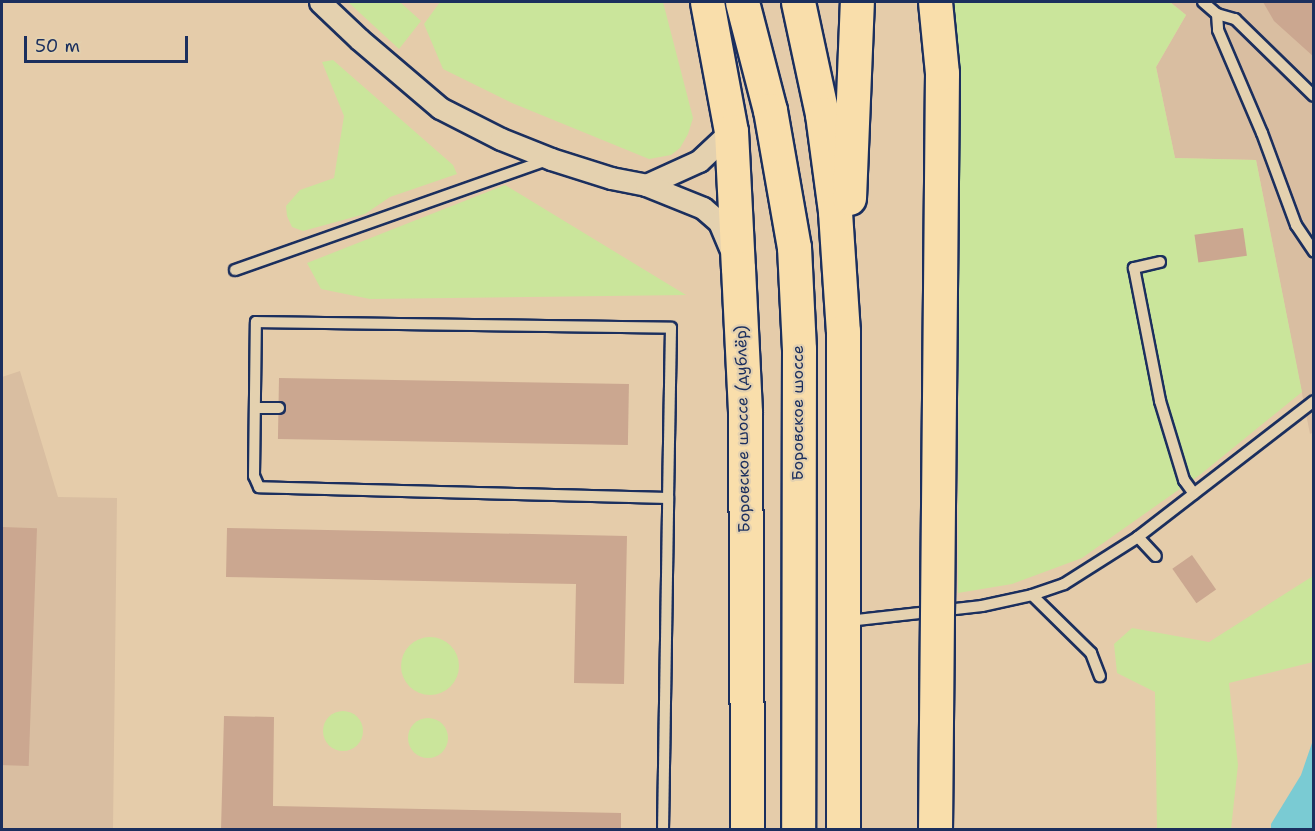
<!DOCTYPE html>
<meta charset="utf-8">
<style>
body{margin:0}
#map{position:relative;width:1315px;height:831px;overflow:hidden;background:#e5ccaa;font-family:"Shantell Sans",sans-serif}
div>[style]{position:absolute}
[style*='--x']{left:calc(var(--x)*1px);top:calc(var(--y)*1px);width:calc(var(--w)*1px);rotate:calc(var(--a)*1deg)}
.built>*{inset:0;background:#d9bea1}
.green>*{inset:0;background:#cae59b}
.round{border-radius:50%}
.water>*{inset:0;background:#7acbd3}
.building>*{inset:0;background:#cba790;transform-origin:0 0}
.roads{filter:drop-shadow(2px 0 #1b2f5e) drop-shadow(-2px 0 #1b2f5e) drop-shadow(0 2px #1b2f5e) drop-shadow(0 -2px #1b2f5e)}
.lane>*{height:10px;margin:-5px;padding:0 5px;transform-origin:5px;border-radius:5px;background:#e4d1af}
.street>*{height:21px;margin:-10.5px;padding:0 10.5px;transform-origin:10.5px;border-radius:10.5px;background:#e4d1af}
.primary>*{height:33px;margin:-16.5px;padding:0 16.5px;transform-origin:16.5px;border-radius:16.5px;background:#f9deab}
.bridges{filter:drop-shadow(2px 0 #1b2f5e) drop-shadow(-2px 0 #1b2f5e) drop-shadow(0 2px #1b2f5e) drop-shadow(0 -2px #1b2f5e)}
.primary-bridge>*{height:33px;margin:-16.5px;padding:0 16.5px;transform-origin:16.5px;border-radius:16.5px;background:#f9deab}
span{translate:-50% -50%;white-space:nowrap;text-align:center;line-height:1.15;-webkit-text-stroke:4.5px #e4d1af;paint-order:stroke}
.street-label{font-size:16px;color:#1b2f5e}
.frame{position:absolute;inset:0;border:3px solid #1b2f5e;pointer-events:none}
.scale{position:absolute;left:24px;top:36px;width:164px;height:27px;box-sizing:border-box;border:3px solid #1b2f5e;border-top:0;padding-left:8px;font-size:18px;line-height:21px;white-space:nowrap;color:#1b2f5e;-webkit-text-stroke:4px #e4d1af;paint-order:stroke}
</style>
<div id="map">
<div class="built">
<i style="clip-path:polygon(1170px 2px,1313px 2px,1314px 432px,1310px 434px,1256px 160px,1175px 158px,1156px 67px,1186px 15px)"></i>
<i style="clip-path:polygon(20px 371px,58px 497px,117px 498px,113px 829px,2px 829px,2px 377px)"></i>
</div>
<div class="green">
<i style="clip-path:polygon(348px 2px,400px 2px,421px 21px,399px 49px)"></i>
<i style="clip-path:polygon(440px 2px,663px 2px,693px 118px,688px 134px,680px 148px,671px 155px,649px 159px,512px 103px,443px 69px,424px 24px)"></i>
<i style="clip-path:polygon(954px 2px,1170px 2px,1186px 15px,1156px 67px,1175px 158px,1256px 160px,1302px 392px,1201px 474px,1082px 558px,1012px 584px,958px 593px,960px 82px)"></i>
<i style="clip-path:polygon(333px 60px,453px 165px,457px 174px,390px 197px,365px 214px,303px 231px,292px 227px,287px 216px,286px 206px,300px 190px,334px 178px,344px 116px,322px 62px)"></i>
<i style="clip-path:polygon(505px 185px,686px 295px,370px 299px,321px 289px,307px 263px)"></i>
<i style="clip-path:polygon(1313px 576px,1313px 662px,1229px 683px,1238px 765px,1231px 829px,1157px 829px,1155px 692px,1117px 673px,1114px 644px,1132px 628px,1209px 642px)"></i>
<i class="round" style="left:401px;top:637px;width:58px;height:58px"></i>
<i class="round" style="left:323px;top:711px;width:40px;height:40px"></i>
<i class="round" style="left:408px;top:718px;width:40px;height:40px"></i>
</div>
<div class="water">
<i style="clip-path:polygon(1313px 740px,1313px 829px,1271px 829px,1271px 824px,1301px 775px)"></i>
</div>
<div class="building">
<i style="clip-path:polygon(1263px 2px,1314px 2px,1314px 57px,1274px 21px)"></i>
<i style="left:1243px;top:228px;width:28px;height:49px;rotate:82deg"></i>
<i style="left:279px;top:378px;width:350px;height:61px;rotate:1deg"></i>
<i style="left:2px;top:527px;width:35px;height:238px;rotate:2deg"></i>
<i style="clip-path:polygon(227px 528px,627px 536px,624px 684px,574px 683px,576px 584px,226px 577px)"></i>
<i style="left:1192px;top:555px;width:42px;height:24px;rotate:55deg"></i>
<i style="clip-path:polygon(224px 716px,274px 717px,273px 806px,621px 813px,621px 830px,221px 830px)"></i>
</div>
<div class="roads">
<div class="lane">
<i style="--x:1203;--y:2;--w:18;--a:41"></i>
<i style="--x:1217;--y:14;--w:19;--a:16"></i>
<i style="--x:1235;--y:19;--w:110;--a:44.3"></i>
<i style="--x:1217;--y:14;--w:16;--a:86"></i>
<i style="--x:1218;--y:30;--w:112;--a:66.9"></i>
<i style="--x:1262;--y:133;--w:98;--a:69.7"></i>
<i style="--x:1296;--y:225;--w:32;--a:56"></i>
<i style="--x:1160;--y:262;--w:27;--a:167"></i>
<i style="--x:1134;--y:268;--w:136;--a:78.9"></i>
<i style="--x:1160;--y:401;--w:83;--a:73.1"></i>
<i style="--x:1184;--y:480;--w:17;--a:54"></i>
<i style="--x:235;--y:270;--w:332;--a:-19.4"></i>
<i style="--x:256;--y:322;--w:415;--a:0.8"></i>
<i style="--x:671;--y:328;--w:170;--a:91"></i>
<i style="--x:668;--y:498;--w:409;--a:-178.5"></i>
<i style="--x:259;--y:487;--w:12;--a:-114"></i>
<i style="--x:254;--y:476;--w:154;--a:-89.3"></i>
<i style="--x:255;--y:408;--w:24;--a:0"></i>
<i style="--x:1138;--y:537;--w:26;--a:47"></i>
<i style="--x:1032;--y:595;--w:83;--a:44.5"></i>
<i style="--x:1091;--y:653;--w:25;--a:69"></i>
<i style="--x:848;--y:621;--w:135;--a:-6.4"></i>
<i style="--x:982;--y:606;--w:51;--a:-12.4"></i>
<i style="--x:1032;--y:595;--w:34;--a:-19"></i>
<i style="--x:1064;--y:584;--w:88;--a:-32.4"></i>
<i style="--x:1138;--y:537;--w:222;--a:-37.7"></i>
<i style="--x:663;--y:830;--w:332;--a:-89.1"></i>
</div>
<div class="street">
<i style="--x:320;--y:2;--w:54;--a:43.5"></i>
<i style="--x:359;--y:39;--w:106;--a:40.4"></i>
<i style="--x:440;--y:108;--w:68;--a:26.9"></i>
<i style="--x:501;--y:139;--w:54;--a:21.8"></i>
<i style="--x:551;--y:159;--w:63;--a:17.6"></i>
<i style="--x:611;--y:178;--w:36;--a:11"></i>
<i style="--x:646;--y:185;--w:58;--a:-24.4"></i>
<i style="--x:699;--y:161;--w:44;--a:-43.2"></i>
<i style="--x:646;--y:185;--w:61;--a:22"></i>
<i style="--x:703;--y:208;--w:21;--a:41"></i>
<i style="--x:719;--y:222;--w:28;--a:67"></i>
</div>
<div class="primary">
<i style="--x:707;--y:2;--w:131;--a:79.5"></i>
<i style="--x:731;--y:131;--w:137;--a:87.1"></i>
<i style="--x:738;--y:268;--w:145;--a:87.2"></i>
<i style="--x:745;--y:413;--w:417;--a:89.7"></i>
<i style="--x:742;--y:2;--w:112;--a:75.5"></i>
<i style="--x:770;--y:110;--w:139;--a:80.1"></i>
<i style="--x:794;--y:247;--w:102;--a:87.2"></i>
<i style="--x:799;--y:349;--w:481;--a:90.1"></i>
<i style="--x:798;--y:2;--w:115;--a:77.9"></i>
<i style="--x:822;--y:114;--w:99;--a:82.4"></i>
<i style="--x:835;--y:212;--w:119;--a:86.2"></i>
<i style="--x:843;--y:331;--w:499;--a:90"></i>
<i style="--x:849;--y:198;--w:196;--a:-87.7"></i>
</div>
</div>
<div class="bridges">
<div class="primary-bridge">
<i style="--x:935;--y:830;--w:757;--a:-89.47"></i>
<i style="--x:942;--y:73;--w:71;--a:-95.6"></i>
</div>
</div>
<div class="street-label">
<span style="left:798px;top:413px;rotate:-90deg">Боровское шоссе</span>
<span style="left:743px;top:429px;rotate:-91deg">Боровское шоссе (дублёр)</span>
</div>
<div class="frame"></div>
<div class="scale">50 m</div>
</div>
